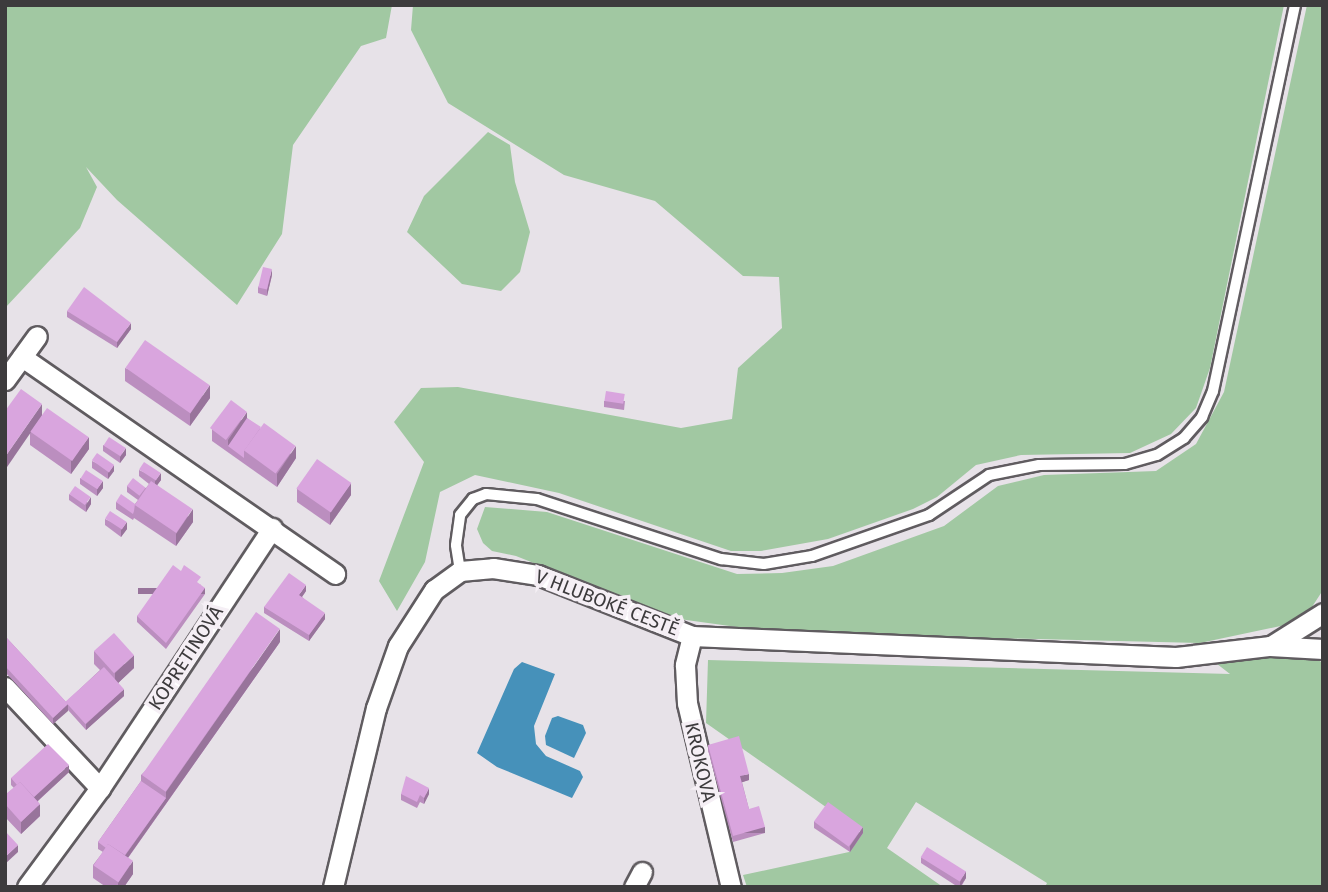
<!DOCTYPE html>
<meta charset="utf-8">
<style>
body{margin:0}
#map{position:relative;width:1328px;height:892px;overflow:hidden;background:#e7e2e8;font-family:"Fira Sans",sans-serif}
div>[style]{position:absolute}
[style*='--x']{left:calc(var(--x)*1px);top:calc(var(--y)*1px);width:calc(var(--w)*1px);rotate:calc(var(--a)*1deg)}
.green>*{inset:0;background:#a1c8a2}
.water>*{inset:0;background:#4691ba}
.roads{filter:drop-shadow(2px 0 #605c60) drop-shadow(-2px 0 #605c60) drop-shadow(0 2px #605c60) drop-shadow(0 -2px #605c60)}
.lane>*{height:10px;margin:-5px;padding:0 5px;transform-origin:5px;border-radius:5px;background:#fff}
.street>*{height:19px;margin:-9.5px;padding:0 9.5px;transform-origin:9.5px;border-radius:9.5px;background:#fff}
.wall>*{inset:0;background:#bb8ebf}
.shaded-wall>*{inset:0;background:#98749b;transform-origin:0 0}
.building>*{inset:0;background:#d9a5de;transform-origin:0 0}
span{translate:-50% -50%;white-space:nowrap;text-align:center;line-height:1.15;-webkit-text-stroke:7px #f5eff5;paint-order:stroke}
.street-label{font-size:19px;color:#3d3b3d}
.frame{position:absolute;inset:0;border:7px solid #3d3b3d;pointer-events:none}
</style>
<div id="map">
<div class="green">
<i style="clip-path:polygon(5px 5px,392px 5px,386px 38px,361px 46px,293px 145px,282px 234px,237px 305px,117px 200px,86px 167px,97px 187px,80px 228px,5px 308px)"></i>
<i style="clip-path:polygon(413px 5px,1284px 5px,1210px 368px,1196px 408px,1171px 434px,1130px 453px,1021px 455px,976px 465px,937px 497px,913px 509px,828px 539px,761px 551px,731px 551px,559px 493px,475px 475px,440px 492px,425px 562px,397px 611px,379px 581px,424px 462px,394px 422px,421px 388px,458px 387px,681px 428px,732px 419px,738px 368px,782px 328px,779px 277px,743px 276px,655px 201px,564px 175px,448px 103px,411px 30px)"></i>
<i style="clip-path:polygon(1307px 5px,1323px 5px,1323px 590px,1310px 610px,1290px 624px,1200px 643px,780px 633px,672px 618px,516px 556px,492px 551px,483px 543px,477px 529px,485px 507px,547px 512px,737px 574px,782px 573px,833px 566px,944px 526px,998px 486px,1044px 475px,1156px 471px,1196px 444px,1224px 392px)"></i>
<i style="clip-path:polygon(488px 132px,510px 145px,515px 182px,530px 232px,520px 272px,501px 291px,462px 284px,407px 232px,424px 196px)"></i>
<i style="clip-path:polygon(1260px 653px,1316px 657px,1323px 664px,1323px 887px,1045px 887px,1047px 883px,916px 802px,887px 848px,943px 887px,747px 887px,743px 875px,849px 852px,863px 833px,706px 723px,708px 660px,1230px 674px,1212px 660px)"></i>
</div>
<div class="water">
<i style="clip-path:polygon(522px 662px,555px 674px,534px 726px,536px 744px,546px 756px,580px 771px,583px 777px,572px 798px,497px 767px,477px 753px,514px 669px)"></i>
<i style="clip-path:polygon(558px 716px,583px 725px,586px 733px,574px 758px,546px 745px,545px 736px,552px 718px)"></i>
</div>
<div class="roads">
<div class="lane">
<i style="--x:460;--y:571;--w:26;--a:-99"></i>
<i style="--x:456;--y:545;--w:30;--a:-82"></i>
<i style="--x:460;--y:515;--w:21;--a:-51"></i>
<i style="--x:473;--y:499;--w:14;--a:-21"></i>
<i style="--x:486;--y:494;--w:51;--a:5.6"></i>
<i style="--x:537;--y:499;--w:194;--a:18.1"></i>
<i style="--x:721;--y:559;--w:43;--a:6.6"></i>
<i style="--x:764;--y:564;--w:49;--a:-9.5"></i>
<i style="--x:812;--y:556;--w:124;--a:-19.3"></i>
<i style="--x:929;--y:515;--w:72;--a:-33.7"></i>
<i style="--x:989;--y:475;--w:51;--a:-11.3"></i>
<i style="--x:1039;--y:465;--w:86;--a:-0.7"></i>
<i style="--x:1125;--y:464;--w:33;--a:-16"></i>
<i style="--x:1157;--y:455;--w:32;--a:-32"></i>
<i style="--x:1184;--y:438;--w:28;--a:-49"></i>
<i style="--x:1202;--y:417;--w:28;--a:-67"></i>
<i style="--x:1213;--y:391;--w:395;--a:-78"></i>
</div>
<div class="street">
<i style="--x:22;--y:357;--w:381;--a:34.7"></i>
<i style="--x:5;--y:380;--w:54;--a:-54"></i>
<i style="--x:692;--y:636;--w:30;--a:104"></i>
<i style="--x:685;--y:665;--w:38;--a:87"></i>
<i style="--x:687;--y:703;--w:189;--a:76.6"></i>
<i style="--x:1274;--y:644;--w:58;--a:-32.3"></i>
<i style="--x:5;--y:687;--w:139;--a:46.8"></i>
<i style="--x:27;--y:887;--w:123;--a:-53.6"></i>
<i style="--x:100;--y:788;--w:312;--a:-56.5"></i>
<i style="--x:333;--y:887;--w:184;--a:-76.5"></i>
<i style="--x:376;--y:708;--w:66;--a:-70.5"></i>
<i style="--x:398;--y:646;--w:67;--a:-57.3"></i>
<i style="--x:434;--y:590;--w:32;--a:-36"></i>
<i style="--x:460;--y:571;--w:33;--a:-5"></i>
<i style="--x:493;--y:568;--w:46;--a:8.8"></i>
<i style="--x:538;--y:575;--w:166;--a:21.6"></i>
<i style="--x:692;--y:636;--w:484;--a:2.5"></i>
<i style="--x:1176;--y:657;--w:95;--a:-6.7"></i>
<i style="--x:1270;--y:646;--w:53;--a:3.2"></i>
<i style="--x:634;--y:887;--w:17;--a:-62"></i>
</div>
</div>
<div class="wall">
<i style="clip-path:polygon(272px 275px,267px 296px,258px 293px,258px 287px)"></i>
<i style="clip-path:polygon(67px 311px,131px 329px,117px 348px,67px 317px)"></i>
<i style="clip-path:polygon(125px 368px,210px 398px,190px 426px,125px 381px)"></i>
<i style="clip-path:polygon(604px 401px,625px 401px,624px 410px,604px 407px)"></i>
<i style="clip-path:polygon(42px 415px,89px 449px,71px 474px,30px 445px,30px 433px,5px 470px)"></i>
<i style="clip-path:polygon(247px 418px,296px 458px,277px 487px,212px 441px,212px 429px)"></i>
<i style="clip-path:polygon(103px 445px,126px 455px,120px 463px,103px 451px)"></i>
<i style="clip-path:polygon(92px 461px,114px 471px,108px 479px,92px 468px)"></i>
<i style="clip-path:polygon(139px 470px,161px 480px,157px 485px,193px 522px,176px 546px,134px 518px,133px 520px,116px 509px,116px 502px,135px 504px,138px 500px,127px 492px,127px 486px,146px 488px,149px 484px,139px 476px)"></i>
<i style="clip-path:polygon(80px 478px,103px 488px,97px 496px,80px 484px)"></i>
<i style="clip-path:polygon(297px 489px,351px 495px,330px 525px,297px 502px)"></i>
<i style="clip-path:polygon(69px 494px,91px 504px,86px 512px,69px 500px)"></i>
<i style="clip-path:polygon(105px 519px,127px 529px,121px 537px,105px 525px)"></i>
<i style="clip-path:polygon(201px 584px,200px 585px,205px 594px,166px 649px,137px 622px,137px 616px)"></i>
<i style="clip-path:polygon(306px 591px,302px 597px,325px 619px,309px 641px,264px 613px,264px 607px)"></i>
<i style="clip-path:polygon(5px 636px,66px 702px,100px 670px,94px 664px,94px 651px,134px 668px,118px 683px,124px 696px,86px 730px,68px 710px,53px 724px,5px 672px)"></i>
<i style="clip-path:polygon(280px 642px,128px 858px,133px 874px,124px 887px,106px 887px,93px 878px,93px 865px,103px 852px,98px 849px,98px 842px,141px 781px,141px 775px)"></i>
<i style="clip-path:polygon(708px 745px,749px 780px,742px 782px,749px 809px,765px 833px,733px 842px,708px 751px)"></i>
<i style="clip-path:polygon(69px 772px,38px 801px,40px 816px,21px 834px,5px 817px,5px 795px,14px 788px,11px 785px,11px 778px)"></i>
<i style="clip-path:polygon(401px 794px,429px 794px,424px 804px,420px 802px,417px 808px,401px 800px)"></i>
<i style="clip-path:polygon(814px 821px,863px 833px,850px 852px,814px 828px)"></i>
<i style="clip-path:polygon(921px 857px,966px 878px,961px 887px,958px 887px,921px 863px)"></i>
</div>
<div class="shaded-wall">
<i style="clip-path:polygon(272px 269px,272px 275px,267px 296px,267px 289px)"></i>
<i style="clip-path:polygon(131px 323px,131px 329px,117px 348px,117px 342px)"></i>
<i style="clip-path:polygon(210px 385px,210px 398px,190px 426px,190px 414px)"></i>
<i style="clip-path:polygon(42px 404px,42px 416px,5px 470px,5px 457px)"></i>
<i style="clip-path:polygon(247px 412px,247px 424px,228px 446px,228px 453px,228px 440px)"></i>
<i style="clip-path:polygon(89px 437px,89px 449px,71px 474px,71px 461px)"></i>
<i style="clip-path:polygon(296px 446px,296px 458px,277px 487px,277px 474px)"></i>
<i style="clip-path:polygon(126px 448px,126px 455px,120px 463px,120px 457px)"></i>
<i style="clip-path:polygon(114px 465px,114px 471px,108px 479px,108px 473px)"></i>
<i style="clip-path:polygon(161px 473px,161px 480px,155px 488px,155px 481px)"></i>
<i style="clip-path:polygon(103px 481px,103px 488px,97px 496px,97px 489px)"></i>
<i style="clip-path:polygon(351px 483px,351px 495px,330px 525px,330px 512px)"></i>
<i style="clip-path:polygon(91px 497px,91px 504px,86px 512px,86px 505px)"></i>
<i style="clip-path:polygon(193px 509px,193px 522px,176px 546px,176px 534px)"></i>
<i style="clip-path:polygon(127px 522px,127px 529px,121px 537px,121px 530px)"></i>
<i style="clip-path:polygon(306px 585px,306px 591px,299px 601px,299px 595px)"></i>
<i style="left:205px;top:588px;width:6px;height:67px;rotate:90deg"></i>
<i style="clip-path:polygon(325px 613px,325px 619px,309px 641px,309px 635px)"></i>
<i style="clip-path:polygon(280px 629px,280px 642px,122px 866px,122px 860px,166px 798px,166px 792px)"></i>
<i style="clip-path:polygon(134px 655px,134px 668px,115px 686px,115px 673px)"></i>
<i style="clip-path:polygon(124px 689px,124px 696px,86px 730px,86px 724px)"></i>
<i style="clip-path:polygon(68px 704px,68px 711px,53px 724px,53px 718px)"></i>
<i style="clip-path:polygon(69px 765px,69px 772px,31px 807px,31px 800px)"></i>
<i style="clip-path:polygon(749px 774px,749px 780px,740px 783px,740px 776px)"></i>
<i style="clip-path:polygon(429px 788px,429px 794px,424px 804px,424px 798px)"></i>
<i style="clip-path:polygon(40px 804px,40px 816px,21px 834px,21px 822px)"></i>
<i style="left:765px;top:827px;width:6px;height:33px;rotate:90deg"></i>
<i style="clip-path:polygon(863px 827px,863px 833px,850px 852px,850px 846px)"></i>
<i style="clip-path:polygon(18px 845px,18px 852px,5px 864px,5px 857px)"></i>
<i style="clip-path:polygon(133px 861px,133px 874px,124px 887px,118px 887px,118px 883px)"></i>
<i style="clip-path:polygon(966px 871px,966px 878px,960px 887px,960px 882px)"></i>
</div>
<div class="building">
<i style="left:263px;top:267px;width:9px;height:21px;rotate:13deg"></i>
<i style="clip-path:polygon(84px 287px,131px 323px,117px 342px,67px 311px)"></i>
<i style="left:145px;top:340px;width:79px;height:34px;rotate:35deg"></i>
<i style="clip-path:polygon(21px 389px,42px 404px,5px 457px,5px 411px)"></i>
<i style="left:606px;top:391px;width:19px;height:10px;rotate:9deg"></i>
<i style="left:231px;top:400px;width:20px;height:35px;rotate:37deg"></i>
<i style="left:47px;top:408px;width:51px;height:29px;rotate:35deg"></i>
<i style="clip-path:polygon(247px 418px,261px 427px,244px 451px,244px 458px,228px 446px)"></i>
<i style="left:264px;top:423px;width:39px;height:34px;rotate:36deg"></i>
<i style="left:109px;top:437px;width:20px;height:10px;rotate:33deg"></i>
<i style="left:97px;top:453px;width:21px;height:9px;rotate:35deg"></i>
<i style="left:317px;top:459px;width:42px;height:36px;rotate:35deg"></i>
<i style="left:144px;top:462px;width:20px;height:9px;rotate:33deg"></i>
<i style="left:86px;top:470px;width:20px;height:10px;rotate:33deg"></i>
<i style="left:133px;top:478px;width:16px;height:10px;rotate:38deg"></i>
<i style="left:151px;top:481px;width:50px;height:29px;rotate:34deg"></i>
<i style="left:75px;top:486px;width:19px;height:10px;rotate:35deg"></i>
<i style="clip-path:polygon(121px 494px,135px 504px,134px 511px,133px 514px,116px 502px)"></i>
<i style="left:110px;top:511px;width:20px;height:9px;rotate:33deg"></i>
<i style="clip-path:polygon(173px 565px,181px 571px,184px 565px,201px 577px,197px 582px,205px 588px,166px 643px,137px 616px)"></i>
<i style="clip-path:polygon(289px 573px,306px 585px,299px 595px,325px 613px,309px 635px,264px 607px)"></i>
<i style="left:256px;top:612px;width:29px;height:199px;rotate:35deg"></i>
<i style="left:114px;top:633px;width:30px;height:27px;rotate:48deg"></i>
<i style="clip-path:polygon(5px 636px,68px 704px,53px 718px,5px 666px)"></i>
<i style="left:104px;top:667px;width:30px;height:52px;rotate:48deg"></i>
<i style="clip-path:polygon(739px 736px,749px 774px,740px 776px,749px 809px,759px 806px,765px 827px,733px 836px,708px 745px)"></i>
<i style="clip-path:polygon(48px 744px,69px 765px,34px 797px,20px 782px,17px 785px,11px 778px)"></i>
<i style="clip-path:polygon(406px 776px,429px 788px,424px 798px,420px 795px,417px 802px,401px 794px)"></i>
<i style="clip-path:polygon(141px 781px,166px 798px,125px 855px,108px 844px,106px 848px,98px 842px)"></i>
<i style="clip-path:polygon(20px 782px,40px 804px,21px 822px,5px 804px,5px 795px)"></i>
<i style="left:828px;top:802px;width:43px;height:24px;rotate:36deg"></i>
<i style="clip-path:polygon(5px 831px,18px 845px,5px 857px)"></i>
<i style="left:108px;top:844px;width:30px;height:26px;rotate:34deg"></i>
<i style="left:927px;top:847px;width:46px;height:12px;rotate:32deg"></i>
</div>
<div class="street-label">
<span style="left:607px;top:603px;rotate:21deg">V HLUBOKÉ CESTĚ</span>
<span style="left:186px;top:658px;rotate:-57deg">KOPRETINOVÁ</span>
<span style="left:700px;top:762px;rotate:77deg">KROKOVA</span>
</div>
<div class="frame"></div>
</div>
